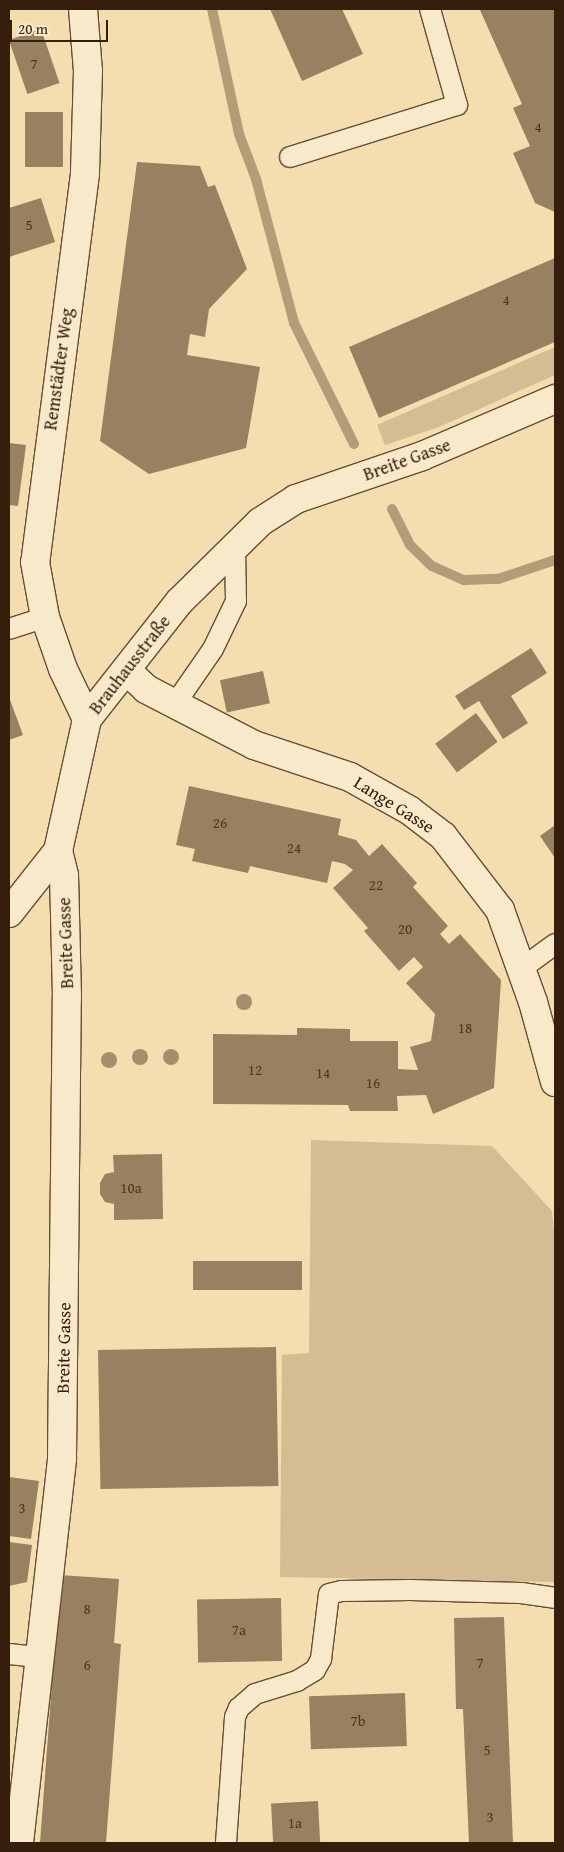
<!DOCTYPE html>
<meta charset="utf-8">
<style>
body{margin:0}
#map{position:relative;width:564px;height:1852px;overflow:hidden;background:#f4ddaf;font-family:"Gentium Book Plus",serif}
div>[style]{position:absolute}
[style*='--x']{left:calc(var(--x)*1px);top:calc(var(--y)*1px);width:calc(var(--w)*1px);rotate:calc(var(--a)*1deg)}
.green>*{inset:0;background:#d4bd93}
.stream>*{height:10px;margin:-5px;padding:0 5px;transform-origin:5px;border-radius:5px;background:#b39c78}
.building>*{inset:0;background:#988161;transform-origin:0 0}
.roads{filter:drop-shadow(1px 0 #654e35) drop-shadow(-1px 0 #654e35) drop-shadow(0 1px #654e35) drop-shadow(0 -1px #654e35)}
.service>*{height:20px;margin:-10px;padding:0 10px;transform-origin:10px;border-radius:10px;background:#f8e9cb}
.minor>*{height:28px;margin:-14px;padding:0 14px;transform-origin:14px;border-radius:14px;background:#f8e9cb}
.trees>*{width:16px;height:16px;margin:-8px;border-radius:50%;background:#a58e6b}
span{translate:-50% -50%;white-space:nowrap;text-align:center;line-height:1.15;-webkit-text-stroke:4px #f8e9cb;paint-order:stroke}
.number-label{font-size:15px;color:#4e3721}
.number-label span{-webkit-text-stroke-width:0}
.street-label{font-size:18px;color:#351e0c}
.frame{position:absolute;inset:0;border:10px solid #351e0c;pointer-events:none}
.scale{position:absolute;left:10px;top:20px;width:98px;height:22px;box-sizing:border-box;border:2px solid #351e0c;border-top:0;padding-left:6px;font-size:15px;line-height:18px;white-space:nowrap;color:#351e0c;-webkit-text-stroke:4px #f8e9cb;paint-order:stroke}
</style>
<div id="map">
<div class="green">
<i style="clip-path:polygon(555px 347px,555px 375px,439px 427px,385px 445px,377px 425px)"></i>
<i style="clip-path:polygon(311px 1140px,492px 1146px,552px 1211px,555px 1241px,555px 1582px,280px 1577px,282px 1355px,309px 1353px)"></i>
</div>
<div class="stream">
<i style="--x:212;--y:9;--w:128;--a:77.8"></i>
<i style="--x:239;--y:134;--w:48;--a:69.3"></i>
<i style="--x:256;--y:179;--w:149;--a:75.2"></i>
<i style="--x:294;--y:323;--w:135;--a:63.6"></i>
<i style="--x:392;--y:509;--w:40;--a:63.4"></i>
<i style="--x:410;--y:545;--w:30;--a:44"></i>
<i style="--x:432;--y:566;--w:35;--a:24"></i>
<i style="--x:464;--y:580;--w:34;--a:-2"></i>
<i style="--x:498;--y:579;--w:60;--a:-18.4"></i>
</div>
<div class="building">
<i style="clip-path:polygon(270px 9px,342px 9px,363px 54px,302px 81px)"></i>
<i style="clip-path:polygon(483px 9px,555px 9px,555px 212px,535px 203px,513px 153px,530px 146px,513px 108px,522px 104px,480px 10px)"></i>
<i style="left:41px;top:29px;width:57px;height:34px;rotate:71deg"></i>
<i style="left:25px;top:112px;width:38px;height:55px"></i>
<i style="clip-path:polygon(137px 162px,200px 166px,208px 187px,215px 185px,247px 269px,209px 309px,205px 337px,190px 334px,187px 355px,260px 367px,246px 448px,149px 474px,100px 441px)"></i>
<i style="clip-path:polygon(41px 198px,55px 242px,9px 257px,9px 208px)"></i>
<i style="clip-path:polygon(555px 258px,555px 342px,379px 418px,349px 347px)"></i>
<i style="clip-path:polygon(9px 443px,26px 445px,18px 506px,9px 505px)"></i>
<i style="clip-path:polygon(531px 648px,547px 673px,511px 696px,528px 723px,503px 739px,479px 701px,464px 710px,455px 696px)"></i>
<i style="left:263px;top:671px;width:33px;height:44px;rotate:78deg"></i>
<i style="clip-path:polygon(9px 697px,23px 735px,9px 740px)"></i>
<i style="left:476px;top:713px;width:36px;height:51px;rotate:53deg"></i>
<i style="clip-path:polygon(189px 786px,341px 819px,338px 835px,356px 840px,369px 856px,382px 844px,417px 883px,413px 887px,448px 926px,440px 934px,449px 944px,460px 934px,501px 980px,494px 1088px,433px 1114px,426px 1095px,397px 1096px,398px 1111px,350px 1111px,348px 1105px,213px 1104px,213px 1034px,297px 1035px,297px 1028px,350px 1029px,350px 1041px,398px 1041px,398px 1069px,418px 1070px,410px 1047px,431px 1041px,435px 1014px,406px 983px,423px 967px,414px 957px,399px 971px,364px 931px,368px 928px,333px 888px,353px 870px,345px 864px,332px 861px,327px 883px,250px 866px,248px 873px,192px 861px,195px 849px,176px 845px)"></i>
<i style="clip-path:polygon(555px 825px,555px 858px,540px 836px)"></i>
<i style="clip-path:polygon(162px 1154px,163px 1219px,114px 1220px,114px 1204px,105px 1202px,100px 1194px,100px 1183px,105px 1174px,114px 1172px,113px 1155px)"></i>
<i style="left:193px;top:1261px;width:109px;height:29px"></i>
<i style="left:276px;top:1347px;width:139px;height:178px;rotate:89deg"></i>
<i style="clip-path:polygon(9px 1477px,39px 1481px,31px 1539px,9px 1536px)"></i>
<i style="clip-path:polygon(9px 1542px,32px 1545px,27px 1582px,9px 1586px)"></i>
<i style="clip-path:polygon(60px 1575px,119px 1579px,114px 1643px,121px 1644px,106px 1843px,40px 1843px)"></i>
<i style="left:281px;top:1598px;width:63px;height:84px;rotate:89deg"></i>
<i style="clip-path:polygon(504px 1617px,513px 1843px,469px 1843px,463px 1709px,456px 1709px,454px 1618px)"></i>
<i style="left:405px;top:1693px;width:53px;height:96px;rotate:88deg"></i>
<i style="left:318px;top:1801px;width:42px;height:47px;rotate:87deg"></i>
</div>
<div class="roads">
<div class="service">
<i style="--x:290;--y:157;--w:175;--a:-17.3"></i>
<i style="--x:457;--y:105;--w:100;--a:-105.7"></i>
<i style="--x:9;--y:629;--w:38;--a:-18"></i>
<i style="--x:175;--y:704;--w:67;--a:-55.4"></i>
<i style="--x:213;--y:649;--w:53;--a:-64.4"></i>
<i style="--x:236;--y:601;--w:54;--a:-91.1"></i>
<i style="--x:521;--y:969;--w:42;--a:-36.3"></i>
<i style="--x:9;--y:1654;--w:30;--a:6"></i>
<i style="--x:226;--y:1843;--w:126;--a:-85.9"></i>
<i style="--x:235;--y:1717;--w:10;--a:-66"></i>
<i style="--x:239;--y:1708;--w:21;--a:-41"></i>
<i style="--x:255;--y:1694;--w:44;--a:-17.2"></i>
<i style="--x:297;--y:1681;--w:21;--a:-31"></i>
<i style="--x:315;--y:1670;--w:13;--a:-61"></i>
<i style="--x:321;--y:1659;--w:65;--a:-83"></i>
<i style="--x:329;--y:1594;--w:13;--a:-13"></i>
<i style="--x:342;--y:1591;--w:68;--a:-0.8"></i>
<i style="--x:410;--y:1590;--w:111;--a:1.5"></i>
<i style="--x:521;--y:1593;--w:34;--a:8"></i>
</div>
<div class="minor">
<i style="--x:83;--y:9;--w:62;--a:85.4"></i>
<i style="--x:88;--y:71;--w:103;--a:91.7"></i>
<i style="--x:85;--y:174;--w:391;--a:97.3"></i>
<i style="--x:35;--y:562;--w:56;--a:79.7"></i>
<i style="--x:45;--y:617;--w:55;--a:70.9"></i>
<i style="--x:63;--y:669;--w:55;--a:64.4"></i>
<i style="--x:127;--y:671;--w:26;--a:43"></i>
<i style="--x:146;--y:689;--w:122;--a:27.4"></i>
<i style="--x:254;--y:745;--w:101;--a:18.4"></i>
<i style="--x:350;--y:777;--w:68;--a:29.2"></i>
<i style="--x:409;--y:810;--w:43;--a:37.4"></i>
<i style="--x:443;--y:836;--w:93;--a:52.4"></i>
<i style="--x:500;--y:910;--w:98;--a:70.3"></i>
<i style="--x:533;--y:1002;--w:83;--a:74.6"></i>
<i style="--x:9;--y:913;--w:79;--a:-51.7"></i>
<i style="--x:58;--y:851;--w:135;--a:-77.6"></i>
<i style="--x:87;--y:719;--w:149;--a:-51.8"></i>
<i style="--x:179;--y:602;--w:114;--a:-44.6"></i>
<i style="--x:260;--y:522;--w:43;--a:-32.6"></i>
<i style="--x:296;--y:499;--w:133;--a:-18.8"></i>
<i style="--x:422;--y:456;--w:145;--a:-23.2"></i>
<i style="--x:19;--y:1843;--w:387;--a:-83.6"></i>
<i style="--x:62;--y:1458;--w:461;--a:-89.4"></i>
<i style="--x:67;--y:997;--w:122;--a:-91.4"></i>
<i style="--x:64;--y:875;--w:25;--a:-104"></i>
</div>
</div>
<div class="trees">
<i style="left:244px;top:1002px"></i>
<i style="left:140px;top:1057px"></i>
<i style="left:171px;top:1057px"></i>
<i style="left:109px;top:1060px"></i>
</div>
<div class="number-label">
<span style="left:34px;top:64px">7</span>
<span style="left:538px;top:127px">4</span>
<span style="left:29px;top:225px">5</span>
<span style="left:506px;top:300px">4</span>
<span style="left:220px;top:823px">26</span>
<span style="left:294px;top:848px">24</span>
<span style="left:376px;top:885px">22</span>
<span style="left:405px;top:929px">20</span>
<span style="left:465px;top:1028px">18</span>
<span style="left:255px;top:1070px">12</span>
<span style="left:323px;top:1073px">14</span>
<span style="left:373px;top:1083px">16</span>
<span style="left:131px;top:1188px">10a</span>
<span style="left:22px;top:1508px">3</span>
<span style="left:87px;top:1609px">8</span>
<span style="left:239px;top:1630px">7a</span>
<span style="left:480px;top:1663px">7</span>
<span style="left:87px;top:1665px">6</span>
<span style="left:358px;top:1721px">7b</span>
<span style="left:487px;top:1750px">5</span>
<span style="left:490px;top:1817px">3</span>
<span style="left:295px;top:1823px">1a</span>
</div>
<div class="street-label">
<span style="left:59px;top:369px;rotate:-82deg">Remstädter Weg</span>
<span style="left:407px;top:460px;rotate:-20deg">Breite Gasse</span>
<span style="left:130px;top:665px;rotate:-52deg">Brauhausstraße</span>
<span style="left:394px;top:805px;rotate:32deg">Lange Gasse</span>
<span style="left:66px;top:943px;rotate:-92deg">Breite Gasse</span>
<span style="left:64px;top:1348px;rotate:-89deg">Breite Gasse</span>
</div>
<div class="frame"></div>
<div class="scale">20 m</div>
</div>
